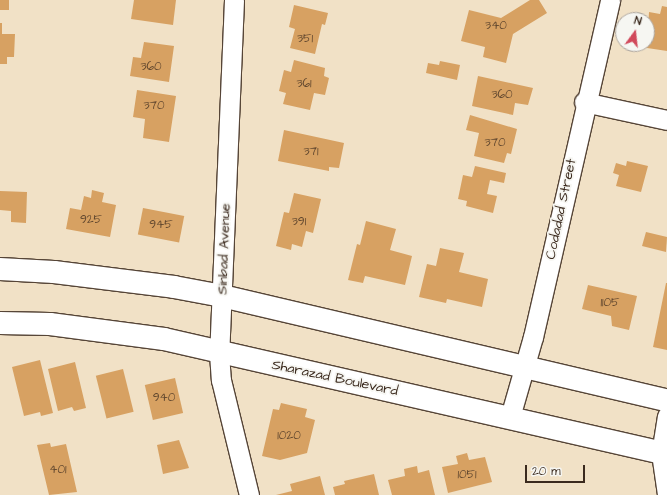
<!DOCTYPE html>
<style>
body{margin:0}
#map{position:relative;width:667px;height:495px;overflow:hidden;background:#f1e1c6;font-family:"Architects Daughter",sans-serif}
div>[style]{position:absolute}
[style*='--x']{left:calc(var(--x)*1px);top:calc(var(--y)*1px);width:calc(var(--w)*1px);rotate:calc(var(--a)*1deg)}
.building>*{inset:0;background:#d7a162;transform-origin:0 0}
.roads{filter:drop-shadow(1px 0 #564537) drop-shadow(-1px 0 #564537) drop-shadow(0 1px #564537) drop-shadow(0 -1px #564537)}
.minor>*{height:19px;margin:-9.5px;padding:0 9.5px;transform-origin:9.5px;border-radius:9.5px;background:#fff}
.tertiary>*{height:22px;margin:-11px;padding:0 11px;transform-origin:11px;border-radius:11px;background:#fff}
span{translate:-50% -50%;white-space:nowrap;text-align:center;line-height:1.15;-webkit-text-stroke:3.5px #f6f6f2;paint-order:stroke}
.number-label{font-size:12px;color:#62482f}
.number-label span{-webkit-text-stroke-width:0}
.street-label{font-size:14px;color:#3b2a1e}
.north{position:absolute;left:615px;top:12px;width:40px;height:40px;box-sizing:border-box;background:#f6f6f2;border:1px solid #aba49d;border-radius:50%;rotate:15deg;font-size:11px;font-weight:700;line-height:16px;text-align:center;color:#3b2a1e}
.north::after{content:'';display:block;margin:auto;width:14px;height:18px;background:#d1495b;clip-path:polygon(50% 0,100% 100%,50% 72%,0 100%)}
.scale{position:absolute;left:525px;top:465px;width:60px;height:18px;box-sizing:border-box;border:2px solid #3b2a1e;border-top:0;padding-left:5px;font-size:12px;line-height:14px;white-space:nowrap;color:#3b2a1e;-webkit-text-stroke:3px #f6f6f2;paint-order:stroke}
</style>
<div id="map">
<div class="building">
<i style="left:0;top:0;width:9px;height:10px"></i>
<i style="clip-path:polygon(134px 0,176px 0,173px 25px,131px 19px)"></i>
<i style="clip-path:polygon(530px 0,539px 0,547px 13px,513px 34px,506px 63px,483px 57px,485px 47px,461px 41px,469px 10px,501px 18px)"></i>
<i style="clip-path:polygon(294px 5px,328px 13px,325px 25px,322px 24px,315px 54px,290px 48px,295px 29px,289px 27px)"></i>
<i style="clip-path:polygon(662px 6px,667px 7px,667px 51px,634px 46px,647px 44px,649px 12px,660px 14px)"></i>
<i style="clip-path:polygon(0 23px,2px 23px,2px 34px,15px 34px,14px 57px,7px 57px,7px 64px,0 64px)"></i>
<i style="clip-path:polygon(144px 42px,174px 46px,169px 82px,130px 76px,133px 57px,141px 58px)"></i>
<i style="clip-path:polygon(294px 60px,325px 68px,324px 76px,329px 78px,325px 95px,314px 93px,310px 110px,283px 104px,286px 93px,279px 91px,284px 70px,291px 72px)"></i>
<i style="clip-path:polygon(440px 61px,460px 65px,457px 80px,426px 73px,428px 63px,439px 65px)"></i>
<i style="clip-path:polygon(478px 76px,533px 88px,528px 105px,515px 103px,513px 115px,472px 106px)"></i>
<i style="clip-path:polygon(137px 90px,176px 96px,169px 142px,143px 138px,145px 119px,133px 117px)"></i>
<i style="clip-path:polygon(470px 115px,517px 129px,511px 154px,507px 153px,504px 163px,474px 156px,479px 133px,466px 130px)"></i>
<i style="clip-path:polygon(284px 130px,344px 143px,339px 168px,329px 167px,329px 171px,278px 161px)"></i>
<i style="clip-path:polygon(627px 161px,648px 166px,641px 192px,616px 186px,619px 175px,613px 173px,616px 163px,626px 166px)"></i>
<i style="clip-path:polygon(475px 166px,506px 173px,504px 183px,490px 180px,487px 194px,497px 196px,493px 213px,466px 206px,467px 201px,458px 199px,463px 175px,472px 177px)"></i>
<i style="clip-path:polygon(92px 190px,104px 193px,102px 202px,116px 205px,110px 237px,66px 229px,70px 208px,81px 210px,84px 196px,91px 198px)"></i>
<i style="clip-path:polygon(0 191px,27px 192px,26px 223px,11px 222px,11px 211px,0 210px)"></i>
<i style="clip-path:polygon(294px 193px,321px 199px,313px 233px,306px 231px,302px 247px,292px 244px,291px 250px,276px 246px,284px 212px,289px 213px)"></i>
<i style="left:143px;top:208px;width:42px;height:27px;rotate:11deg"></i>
<i style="clip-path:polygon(366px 221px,396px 229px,390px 250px,412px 256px,405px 285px,365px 276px,363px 283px,348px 280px,357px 244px,360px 245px)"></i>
<i style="clip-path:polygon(646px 232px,667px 237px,666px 252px,642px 246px)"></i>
<i style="clip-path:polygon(440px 248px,464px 253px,459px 272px,488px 279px,482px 307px,447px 299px,446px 303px,419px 297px,427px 264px,436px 266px)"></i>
<i style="clip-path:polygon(666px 283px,667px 283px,667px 350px,653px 347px)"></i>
<i style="clip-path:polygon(588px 285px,637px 296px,629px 330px,612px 326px,611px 316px,582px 309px)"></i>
<i style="clip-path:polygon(40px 360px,53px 413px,41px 416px,40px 412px,24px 416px,12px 367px)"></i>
<i style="clip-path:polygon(75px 362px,86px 408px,74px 411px,72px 407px,58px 411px,48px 369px)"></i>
<i style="left:123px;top:369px;width:44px;height:28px;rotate:76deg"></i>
<i style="left:175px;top:378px;width:36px;height:31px;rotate:77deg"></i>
<i style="clip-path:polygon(281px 403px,307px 409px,305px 417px,315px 420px,307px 453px,280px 460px,262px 456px,273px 409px,279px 410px)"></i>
<i style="clip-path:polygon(179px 440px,189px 468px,163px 474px,157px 445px)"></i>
<i style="clip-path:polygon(50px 443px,51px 447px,66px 444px,77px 492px,49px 495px,37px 445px)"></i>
<i style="clip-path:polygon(467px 453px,469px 460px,485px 457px,492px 482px,448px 493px,442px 467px,458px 464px,456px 456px)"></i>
<i style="clip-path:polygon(417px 466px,418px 473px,429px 470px,435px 495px,392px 495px,388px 480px,405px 476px,404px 469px)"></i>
<i style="clip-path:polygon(374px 474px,379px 495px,335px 495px,333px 487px,345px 484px,344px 481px)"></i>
<i style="clip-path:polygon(320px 476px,325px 495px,276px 495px,292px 491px,290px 484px)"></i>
</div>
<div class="roads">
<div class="minor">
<i style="--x:234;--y:0;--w:353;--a:92.4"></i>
<i style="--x:219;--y:353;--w:27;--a:86"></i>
<i style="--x:221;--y:380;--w:118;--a:76.3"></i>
<i style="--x:584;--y:102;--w:85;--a:12.2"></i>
<i style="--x:667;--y:416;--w:37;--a:99"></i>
<i style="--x:661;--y:453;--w:41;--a:81.7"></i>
<i style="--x:510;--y:417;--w:83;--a:-74"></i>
<i style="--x:533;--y:337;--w:346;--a:-77.1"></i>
</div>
<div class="tertiary">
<i style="--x:0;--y:269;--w:54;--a:3.2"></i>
<i style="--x:54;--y:272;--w:121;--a:7.1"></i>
<i style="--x:174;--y:287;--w:49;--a:10.6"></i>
<i style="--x:222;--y:296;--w:457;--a:13.2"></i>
<i style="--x:0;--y:323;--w:50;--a:1.1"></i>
<i style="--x:50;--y:324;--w:115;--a:7.5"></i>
<i style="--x:164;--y:339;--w:516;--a:12.88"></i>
</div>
</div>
<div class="number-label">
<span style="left:496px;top:26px">340</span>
<span style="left:305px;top:39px">351</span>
<span style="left:151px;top:67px">360</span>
<span style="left:304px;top:84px">361</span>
<span style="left:502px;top:95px">360</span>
<span style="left:154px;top:106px">370</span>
<span style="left:495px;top:143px">370</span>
<span style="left:311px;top:152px">371</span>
<span style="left:91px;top:220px">925</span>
<span style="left:299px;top:222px">391</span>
<span style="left:161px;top:225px">945</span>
<span style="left:610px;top:303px">1105</span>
<span style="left:164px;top:398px">940</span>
<span style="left:289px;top:436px">1020</span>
<span style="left:58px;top:470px">401</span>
<span style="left:467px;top:475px">1051</span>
</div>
<div class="street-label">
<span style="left:561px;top:209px;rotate:-78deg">Codadad Street</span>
<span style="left:224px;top:249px;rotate:-88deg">Sinbad Avenue</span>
<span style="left:335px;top:378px;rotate:12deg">Sharazad Boulevard</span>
</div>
<div class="north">N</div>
<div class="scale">20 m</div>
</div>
